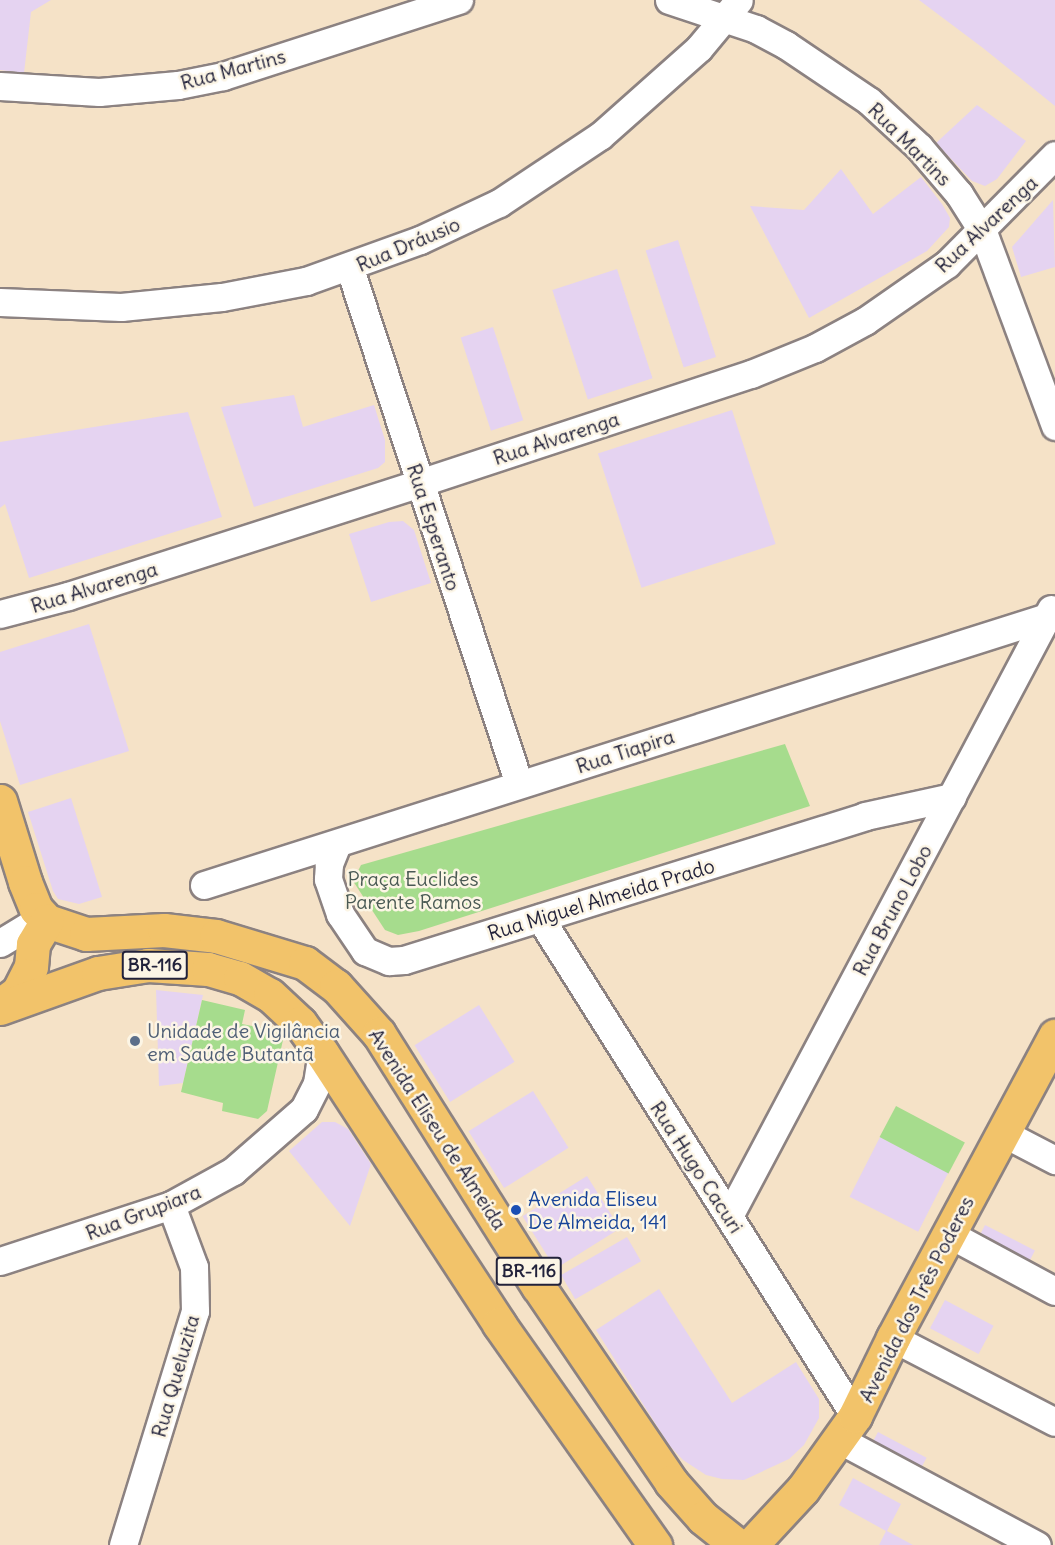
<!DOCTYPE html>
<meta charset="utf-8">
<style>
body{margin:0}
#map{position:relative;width:1055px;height:1545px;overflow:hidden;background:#f5e2c7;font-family:Delius,sans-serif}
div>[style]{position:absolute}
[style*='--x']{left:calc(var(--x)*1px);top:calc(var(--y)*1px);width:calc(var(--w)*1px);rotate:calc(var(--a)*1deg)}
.built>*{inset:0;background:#e5d3f1;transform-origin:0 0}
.green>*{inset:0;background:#a6dc8d;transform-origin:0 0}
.roads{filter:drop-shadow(2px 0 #8c8281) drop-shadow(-2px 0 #8c8281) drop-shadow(0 2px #8c8281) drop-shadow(0 -2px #8c8281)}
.minor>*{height:27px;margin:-13.5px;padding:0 13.5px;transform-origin:13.5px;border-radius:13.5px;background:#fff}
.major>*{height:33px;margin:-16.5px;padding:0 16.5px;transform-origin:16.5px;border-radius:16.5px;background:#f2c36a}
.dots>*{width:16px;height:16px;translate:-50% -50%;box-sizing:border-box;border:3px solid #fcf5e5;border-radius:50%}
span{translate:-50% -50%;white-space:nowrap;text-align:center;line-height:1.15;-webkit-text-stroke:5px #fcf5e5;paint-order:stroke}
.shield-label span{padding:2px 4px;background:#fcf5e5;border:2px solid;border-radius:4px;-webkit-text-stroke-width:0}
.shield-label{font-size:18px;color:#22223b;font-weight:700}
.street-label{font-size:20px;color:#22223b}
.park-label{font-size:20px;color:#4a5a54}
.service-label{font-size:20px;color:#4e5e75}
.left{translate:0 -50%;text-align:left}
.transit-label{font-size:20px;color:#164399}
</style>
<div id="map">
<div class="built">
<i style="clip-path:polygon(0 0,51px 0,31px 12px,24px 73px,0 70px)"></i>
<i style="clip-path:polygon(919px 0,1055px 0,1055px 106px,983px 48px)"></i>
<i style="clip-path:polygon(977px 105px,1026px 141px,997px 179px,985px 186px,972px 181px,936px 143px)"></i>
<i style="clip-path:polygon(841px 169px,873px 214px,921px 177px,942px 204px,950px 218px,949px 227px,927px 251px,809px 318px,750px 206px,804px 210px)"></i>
<i style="clip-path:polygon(1053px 200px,1055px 267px,1021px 277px,1012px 247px)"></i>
<i style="left:678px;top:240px;width:123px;height:34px;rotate:72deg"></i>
<i style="left:617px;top:269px;width:115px;height:68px;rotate:72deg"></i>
<i style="left:493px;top:327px;width:98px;height:34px;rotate:72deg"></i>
<i style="clip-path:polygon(294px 395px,303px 427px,374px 405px,385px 440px,385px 462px,378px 468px,254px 507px,221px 407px)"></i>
<i style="left:732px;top:410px;width:141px;height:141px;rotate:72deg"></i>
<i style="clip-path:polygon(188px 412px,222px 517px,29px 578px,5px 504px,0 508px,0 442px)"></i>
<i style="clip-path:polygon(403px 521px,414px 530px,431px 583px,371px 602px,349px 534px,389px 522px)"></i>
<i style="clip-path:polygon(89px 624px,129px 751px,20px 785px,0 721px,0 652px)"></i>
<i style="clip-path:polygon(71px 798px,102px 897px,79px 904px,58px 899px,53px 891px,28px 812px)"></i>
<i style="clip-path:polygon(156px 990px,203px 995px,183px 1083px,159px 1086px)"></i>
<i style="left:479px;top:1005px;width:67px;height:76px;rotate:58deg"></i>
<i style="left:533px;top:1091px;width:67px;height:76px;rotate:58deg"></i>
<i style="clip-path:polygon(322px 1122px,335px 1122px,348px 1129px,371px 1164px,350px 1226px,289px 1151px)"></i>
<i style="left:880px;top:1137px;width:77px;height:67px;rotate:27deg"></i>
<i style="left:587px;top:1176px;width:62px;height:76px;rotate:58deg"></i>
<i style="left:985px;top:1225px;width:56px;height:16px;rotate:27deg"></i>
<i style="left:627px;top:1237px;width:28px;height:76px;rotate:60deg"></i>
<i style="clip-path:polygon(659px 1289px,732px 1403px,796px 1362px,819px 1399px,819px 1418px,804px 1445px,789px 1459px,744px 1480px,722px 1479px,706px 1475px,683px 1460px,669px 1445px,596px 1330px)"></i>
<i style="left:945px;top:1300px;width:55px;height:32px;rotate:28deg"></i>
<i style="left:878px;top:1432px;width:55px;height:17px;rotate:28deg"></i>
<i style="clip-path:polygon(853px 1478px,901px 1504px,887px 1531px,913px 1545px,879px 1545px,886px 1531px,839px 1505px)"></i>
</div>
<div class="green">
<i style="clip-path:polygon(785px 744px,810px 806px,419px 931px,398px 935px,385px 930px,353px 881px,361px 865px)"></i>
<i style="clip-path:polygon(202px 1000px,245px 1010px,242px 1024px,274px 1030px,283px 1040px,267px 1111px,258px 1119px,222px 1111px,223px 1103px,181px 1092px)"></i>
<i style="left:896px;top:1106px;width:78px;height:35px;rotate:28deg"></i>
</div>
<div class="roads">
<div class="minor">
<i style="--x:669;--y:0;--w:92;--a:18.4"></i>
<i style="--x:756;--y:29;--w:34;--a:28"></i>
<i style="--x:786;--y:45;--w:100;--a:34"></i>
<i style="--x:869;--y:101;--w:68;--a:42.6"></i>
<i style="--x:919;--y:147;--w:62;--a:49.6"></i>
<i style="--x:959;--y:194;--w:45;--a:57.7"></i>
<i style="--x:983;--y:232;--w:207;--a:69.6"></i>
<i style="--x:0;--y:86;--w:99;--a:3.5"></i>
<i style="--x:99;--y:92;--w:79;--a:-5.1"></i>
<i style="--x:178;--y:85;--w:46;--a:-11.3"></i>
<i style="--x:223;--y:76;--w:248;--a:-17.9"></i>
<i style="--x:350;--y:269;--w:542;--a:71.83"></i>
<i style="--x:0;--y:302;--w:121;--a:2.4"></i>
<i style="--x:121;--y:307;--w:101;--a:-5.7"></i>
<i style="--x:222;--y:297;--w:86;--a:-10.8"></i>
<i style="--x:306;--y:281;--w:121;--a:-19.8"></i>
<i style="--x:420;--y:240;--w:87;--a:-25.1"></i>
<i style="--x:499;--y:203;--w:121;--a:-33.6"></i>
<i style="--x:600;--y:136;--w:132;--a:-41.6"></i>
<i style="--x:699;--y:48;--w:62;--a:-50.2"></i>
<i style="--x:0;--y:614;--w:70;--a:-14.8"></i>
<i style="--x:68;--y:596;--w:369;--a:-17.8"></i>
<i style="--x:419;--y:483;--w:349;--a:-18.2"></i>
<i style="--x:751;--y:374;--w:69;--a:-22.1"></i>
<i style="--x:815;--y:348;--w:57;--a:-28.4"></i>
<i style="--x:865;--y:321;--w:100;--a:-34.8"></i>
<i style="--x:947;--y:264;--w:153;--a:-45.3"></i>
<i style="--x:337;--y:844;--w:22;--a:112"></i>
<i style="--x:329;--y:864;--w:15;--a:94"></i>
<i style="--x:328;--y:879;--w:37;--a:71"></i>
<i style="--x:340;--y:914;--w:45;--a:56"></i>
<i style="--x:365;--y:951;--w:26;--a:23"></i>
<i style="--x:389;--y:961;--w:15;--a:-4"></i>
<i style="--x:404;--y:960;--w:483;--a:-17.3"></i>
<i style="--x:865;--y:816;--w:89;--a:-12.3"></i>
<i style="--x:204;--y:885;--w:885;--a:-17.64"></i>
<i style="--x:540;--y:918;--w:589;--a:57.69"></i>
<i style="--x:0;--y:943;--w:50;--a:-31.2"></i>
<i style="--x:1003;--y:1133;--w:59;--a:27.4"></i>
<i style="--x:729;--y:1216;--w:687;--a:-62.06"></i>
<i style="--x:949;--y:1234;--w:120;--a:28.3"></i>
<i style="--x:0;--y:1261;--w:180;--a:-18.1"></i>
<i style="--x:171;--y:1205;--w:71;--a:-28.7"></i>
<i style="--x:233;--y:1171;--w:94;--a:-41.1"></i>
<i style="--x:304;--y:1109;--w:29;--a:-63"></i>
<i style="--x:317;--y:1083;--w:30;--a:-81"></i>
<i style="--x:893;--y:1338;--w:182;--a:27.4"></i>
<i style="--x:840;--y:1440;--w:223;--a:28.1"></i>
<i style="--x:123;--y:1545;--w:245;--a:-72.9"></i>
<i style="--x:195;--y:1311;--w:44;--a:-91.3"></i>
<i style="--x:194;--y:1267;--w:66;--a:-110.4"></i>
</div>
<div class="major">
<i style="--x:0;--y:801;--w:85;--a:72.8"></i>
<i style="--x:25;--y:882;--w:29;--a:68"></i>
<i style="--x:36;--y:909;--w:16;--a:47"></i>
<i style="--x:47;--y:921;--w:41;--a:18.4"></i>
<i style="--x:86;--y:934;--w:78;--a:-2.9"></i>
<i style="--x:164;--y:930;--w:52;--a:6.6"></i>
<i style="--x:216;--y:936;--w:93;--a:16.9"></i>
<i style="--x:305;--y:963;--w:39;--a:37"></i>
<i style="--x:336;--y:986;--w:64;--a:48.1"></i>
<i style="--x:379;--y:1034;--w:298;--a:57.8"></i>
<i style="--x:538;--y:1286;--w:237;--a:55.8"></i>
<i style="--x:671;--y:1482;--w:48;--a:48.4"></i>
<i style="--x:703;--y:1518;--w:43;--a:38.5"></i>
<i style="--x:0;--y:1005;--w:22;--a:-36"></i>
<i style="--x:18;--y:992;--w:28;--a:-63"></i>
<i style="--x:31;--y:967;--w:23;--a:-85"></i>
<i style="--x:33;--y:944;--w:27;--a:-59"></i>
<i style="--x:0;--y:1008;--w:104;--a:-19.7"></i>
<i style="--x:98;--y:973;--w:51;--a:-9.1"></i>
<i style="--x:148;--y:965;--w:60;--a:3.8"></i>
<i style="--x:208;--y:969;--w:33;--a:16"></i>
<i style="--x:240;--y:978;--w:34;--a:30"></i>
<i style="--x:270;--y:995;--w:41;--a:43"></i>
<i style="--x:300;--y:1023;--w:37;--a:54"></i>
<i style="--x:322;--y:1053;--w:324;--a:56.8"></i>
<i style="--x:499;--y:1324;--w:271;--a:54.8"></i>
<i style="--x:751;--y:1545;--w:76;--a:-47.1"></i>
<i style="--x:803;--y:1489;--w:90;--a:-54.5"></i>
<i style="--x:855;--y:1416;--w:87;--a:-64"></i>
<i style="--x:893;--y:1338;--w:343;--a:-61.8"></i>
</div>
</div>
<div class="dots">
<i style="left:135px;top:1041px;background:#5c6f8a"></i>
<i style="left:516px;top:1210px;background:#1a4fb4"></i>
</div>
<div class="shield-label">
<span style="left:155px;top:965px">BR-116</span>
<span style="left:529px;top:1271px">BR-116</span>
</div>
<div class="street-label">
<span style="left:233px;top:69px;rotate:-15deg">Rua Martins</span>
<span style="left:910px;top:144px;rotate:45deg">Rua Martins</span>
<span style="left:986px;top:224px;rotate:-43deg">Rua Alvarenga</span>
<span style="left:408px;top:244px;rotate:-23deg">Rua Dráusio</span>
<span style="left:556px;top:438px;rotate:-18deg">Rua Alvarenga</span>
<span style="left:434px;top:527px;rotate:72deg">Rua Esperanto</span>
<span style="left:94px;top:587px;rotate:-17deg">Rua Alvarenga</span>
<span style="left:625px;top:751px;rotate:-18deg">Rua Tiapira</span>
<span style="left:601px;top:899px;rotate:-17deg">Rua Miguel Almeida Prado</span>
<span style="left:892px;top:910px;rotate:-62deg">Rua Bruno Lobo</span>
<span style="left:438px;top:1129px;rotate:57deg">Avenida Eliseu de Almeida</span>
<span style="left:697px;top:1167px;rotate:57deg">Rua Hugo Cacuri</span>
<span style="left:143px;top:1212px;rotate:-21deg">Rua Grupiara</span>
<span style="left:916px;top:1299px;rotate:-63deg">Avenida dos Três Poderes</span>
<span style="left:175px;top:1376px;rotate:-74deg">Rua Queluzita</span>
</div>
<div class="park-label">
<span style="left:413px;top:890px">Praça Euclides<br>Parente Ramos</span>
</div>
<div class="service-label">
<span class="left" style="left:147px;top:1042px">Unidade de Vigilância<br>em Saúde Butantã</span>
</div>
<div class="transit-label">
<span class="left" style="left:528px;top:1210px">Avenida Eliseu<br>De Almeida, 141</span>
</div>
</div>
